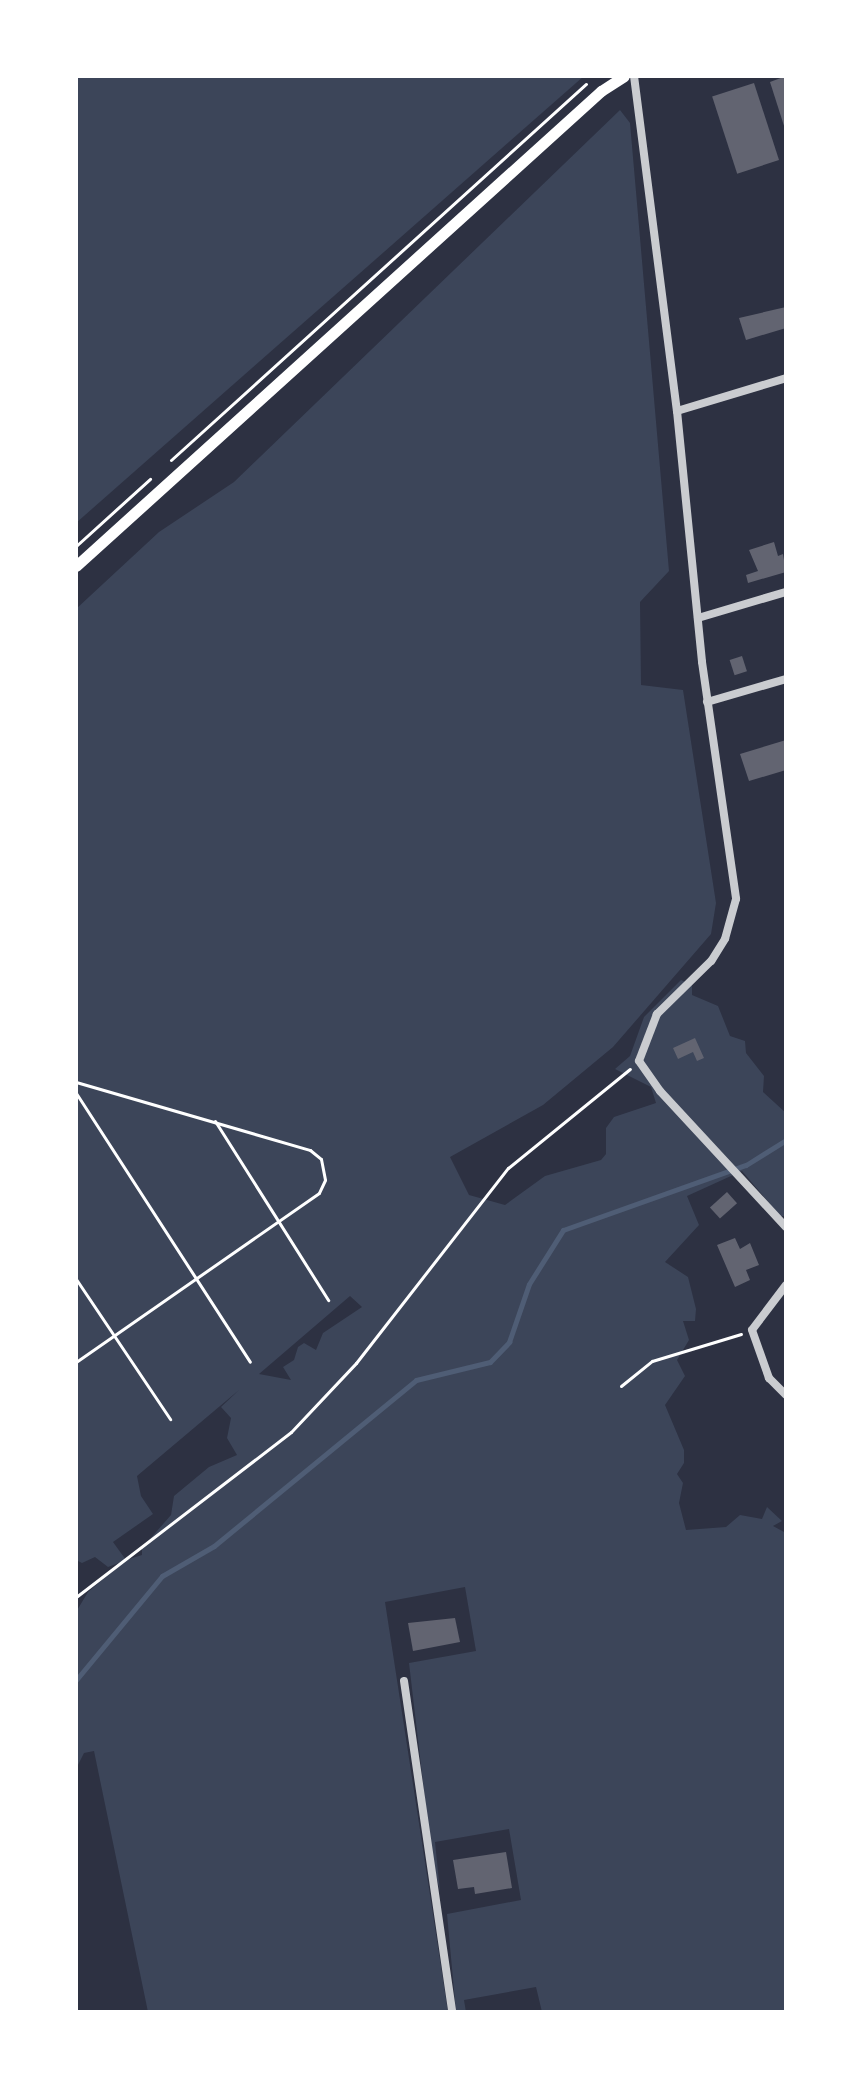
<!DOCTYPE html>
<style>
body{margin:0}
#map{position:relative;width:862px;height:2088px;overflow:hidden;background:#2d3142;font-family:Manrope,sans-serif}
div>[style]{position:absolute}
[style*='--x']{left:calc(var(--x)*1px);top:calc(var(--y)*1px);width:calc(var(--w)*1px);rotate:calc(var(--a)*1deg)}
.green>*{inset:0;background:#3c4559}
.stream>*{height:5px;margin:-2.5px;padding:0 2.5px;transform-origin:2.5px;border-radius:2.5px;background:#4f5d75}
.building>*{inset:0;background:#626471;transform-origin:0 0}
.path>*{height:3px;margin:-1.5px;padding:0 1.5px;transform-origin:1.5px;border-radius:1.5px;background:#fff}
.minor>*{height:8px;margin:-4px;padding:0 4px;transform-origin:4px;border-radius:4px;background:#caccd0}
.secondary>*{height:11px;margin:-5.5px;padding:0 5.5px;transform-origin:5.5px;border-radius:5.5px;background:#fff}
span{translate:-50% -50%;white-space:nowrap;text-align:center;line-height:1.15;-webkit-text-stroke:8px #fff;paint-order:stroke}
.frame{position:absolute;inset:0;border:78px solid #fff;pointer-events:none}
</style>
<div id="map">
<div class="green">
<i style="clip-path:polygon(76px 76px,584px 76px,76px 523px)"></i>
<i style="clip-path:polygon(evenodd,620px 110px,630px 123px,669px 571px,640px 602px,641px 685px,683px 690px,716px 903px,711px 934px,613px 1047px,543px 1105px,450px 1157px,469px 1195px,505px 1205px,545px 1176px,601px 1160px,606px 1154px,606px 1128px,614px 1117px,656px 1103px,651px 1087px,615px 1069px,630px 1056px,644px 1017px,681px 980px,692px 985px,692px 995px,718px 1006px,730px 1036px,745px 1041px,746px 1053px,764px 1076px,763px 1092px,786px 1113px,786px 1216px,772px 1216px,771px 1205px,742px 1171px,687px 1196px,699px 1225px,665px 1262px,688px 1277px,696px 1309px,695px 1321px,683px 1321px,689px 1340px,677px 1360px,685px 1376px,665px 1405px,684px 1450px,684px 1463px,677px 1474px,683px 1483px,679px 1503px,686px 1530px,726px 1527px,740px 1515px,762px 1519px,767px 1507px,782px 1521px,773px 1526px,786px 1533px,786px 2012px,542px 2012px,536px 1987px,464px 2000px,466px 2012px,456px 2012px,447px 1914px,521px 1900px,509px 1829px,435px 1842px,440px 1891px,432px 1859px,409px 1663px,476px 1651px,465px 1587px,385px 1602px,448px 2012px,148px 2012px,94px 1751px,84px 1753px,76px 1769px,76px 1612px,88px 1592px,124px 1561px,108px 1567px,95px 1557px,82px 1563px,76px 1560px,76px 609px,159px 532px,234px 482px,620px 110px,350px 1296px,362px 1307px,323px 1333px,316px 1350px,304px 1343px,298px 1347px,294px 1360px,283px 1367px,291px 1380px,259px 1374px,350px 1296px,620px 110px,239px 1390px,221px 1407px,231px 1418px,227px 1438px,237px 1455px,209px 1467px,174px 1496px,171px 1515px,142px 1548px,142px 1555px,126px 1560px,113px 1542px,153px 1514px,141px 1496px,137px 1476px,239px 1390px)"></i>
</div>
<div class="stream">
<i style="--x:76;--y:1680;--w:135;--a:-50.4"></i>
<i style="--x:162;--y:1576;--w:60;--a:-30"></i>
<i style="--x:214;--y:1546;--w:261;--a:-39.4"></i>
<i style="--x:416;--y:1380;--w:76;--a:-13.7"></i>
<i style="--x:490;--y:1362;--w:28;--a:-46"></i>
<i style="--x:509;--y:1342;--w:61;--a:-71"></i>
<i style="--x:529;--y:1284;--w:64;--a:-57.8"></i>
<i style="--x:563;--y:1230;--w:194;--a:-19.6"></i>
<i style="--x:746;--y:1165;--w:47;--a:-32"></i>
</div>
<div class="building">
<i style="clip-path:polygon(786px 76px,786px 129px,785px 129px,770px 82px)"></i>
<i style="left:754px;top:83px;width:81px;height:44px;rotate:72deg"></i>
<i style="clip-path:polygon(786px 307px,786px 328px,746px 340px,739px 318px)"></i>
<i style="clip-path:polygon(774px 542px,778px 556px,783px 554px,786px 572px,748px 583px,746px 575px,758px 571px,749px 550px)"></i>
<i style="left:742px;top:656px;width:16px;height:13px;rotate:72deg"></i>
<i style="clip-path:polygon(786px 740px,786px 770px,749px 781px,740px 754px)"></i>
<i style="clip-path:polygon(695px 1038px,704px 1058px,697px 1061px,693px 1052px,678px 1059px,673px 1048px)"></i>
<i style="left:727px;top:1192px;width:15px;height:23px;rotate:48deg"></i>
<i style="clip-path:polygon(735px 1238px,740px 1249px,750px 1243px,759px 1265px,746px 1270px,750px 1280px,735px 1287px,717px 1245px)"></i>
<i style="clip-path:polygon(455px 1618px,460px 1642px,413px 1651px,408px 1623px)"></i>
<i style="clip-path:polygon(506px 1852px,512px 1888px,475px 1894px,474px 1887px,458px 1889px,453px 1860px)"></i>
</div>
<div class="path">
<i style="--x:171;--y:460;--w:560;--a:-42.18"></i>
<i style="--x:76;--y:546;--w:100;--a:-42.2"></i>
<i style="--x:76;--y:1082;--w:244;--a:16.2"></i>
<i style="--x:310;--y:1150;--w:14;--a:39"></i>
<i style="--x:321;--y:1159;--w:21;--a:79"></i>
<i style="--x:325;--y:1180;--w:14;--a:115"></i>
<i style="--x:319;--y:1193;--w:296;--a:145.2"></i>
<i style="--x:76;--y:1093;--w:320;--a:57.1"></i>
<i style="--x:215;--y:1121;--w:212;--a:57.7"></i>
<i style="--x:76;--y:1279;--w:169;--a:56.1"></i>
<i style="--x:621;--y:1386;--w:40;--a:-39"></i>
<i style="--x:652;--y:1361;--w:93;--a:-16.9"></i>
<i style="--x:76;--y:1597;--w:271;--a:-37.5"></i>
<i style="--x:291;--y:1432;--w:95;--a:-46.7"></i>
<i style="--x:356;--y:1363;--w:247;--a:-52.1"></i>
<i style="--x:508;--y:1168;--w:157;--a:-39.1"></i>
</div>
<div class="minor">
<i style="--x:634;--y:76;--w:338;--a:82.7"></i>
<i style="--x:677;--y:411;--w:252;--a:84.3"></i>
<i style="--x:702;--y:662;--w:239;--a:81.8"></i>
<i style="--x:736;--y:899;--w:41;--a:105.4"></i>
<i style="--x:725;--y:939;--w:26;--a:122"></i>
<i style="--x:711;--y:961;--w:76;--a:135.5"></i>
<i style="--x:657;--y:1014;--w:50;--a:111"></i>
<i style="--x:639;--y:1061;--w:37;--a:55"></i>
<i style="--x:660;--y:1091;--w:185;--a:47.2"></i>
<i style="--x:677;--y:411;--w:114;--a:-16.8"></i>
<i style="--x:698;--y:618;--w:92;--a:-16.5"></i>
<i style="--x:707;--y:702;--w:82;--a:-16.2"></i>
<i style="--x:786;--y:1285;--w:56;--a:127.1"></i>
<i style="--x:752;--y:1330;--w:51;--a:70.5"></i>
<i style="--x:769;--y:1378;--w:24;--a:45"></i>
<i style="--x:404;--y:1681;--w:334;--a:81.7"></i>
</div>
<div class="secondary">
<i style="--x:76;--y:566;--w:708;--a:-42.14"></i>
<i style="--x:601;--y:91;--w:27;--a:-33"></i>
</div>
<div class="frame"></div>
</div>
